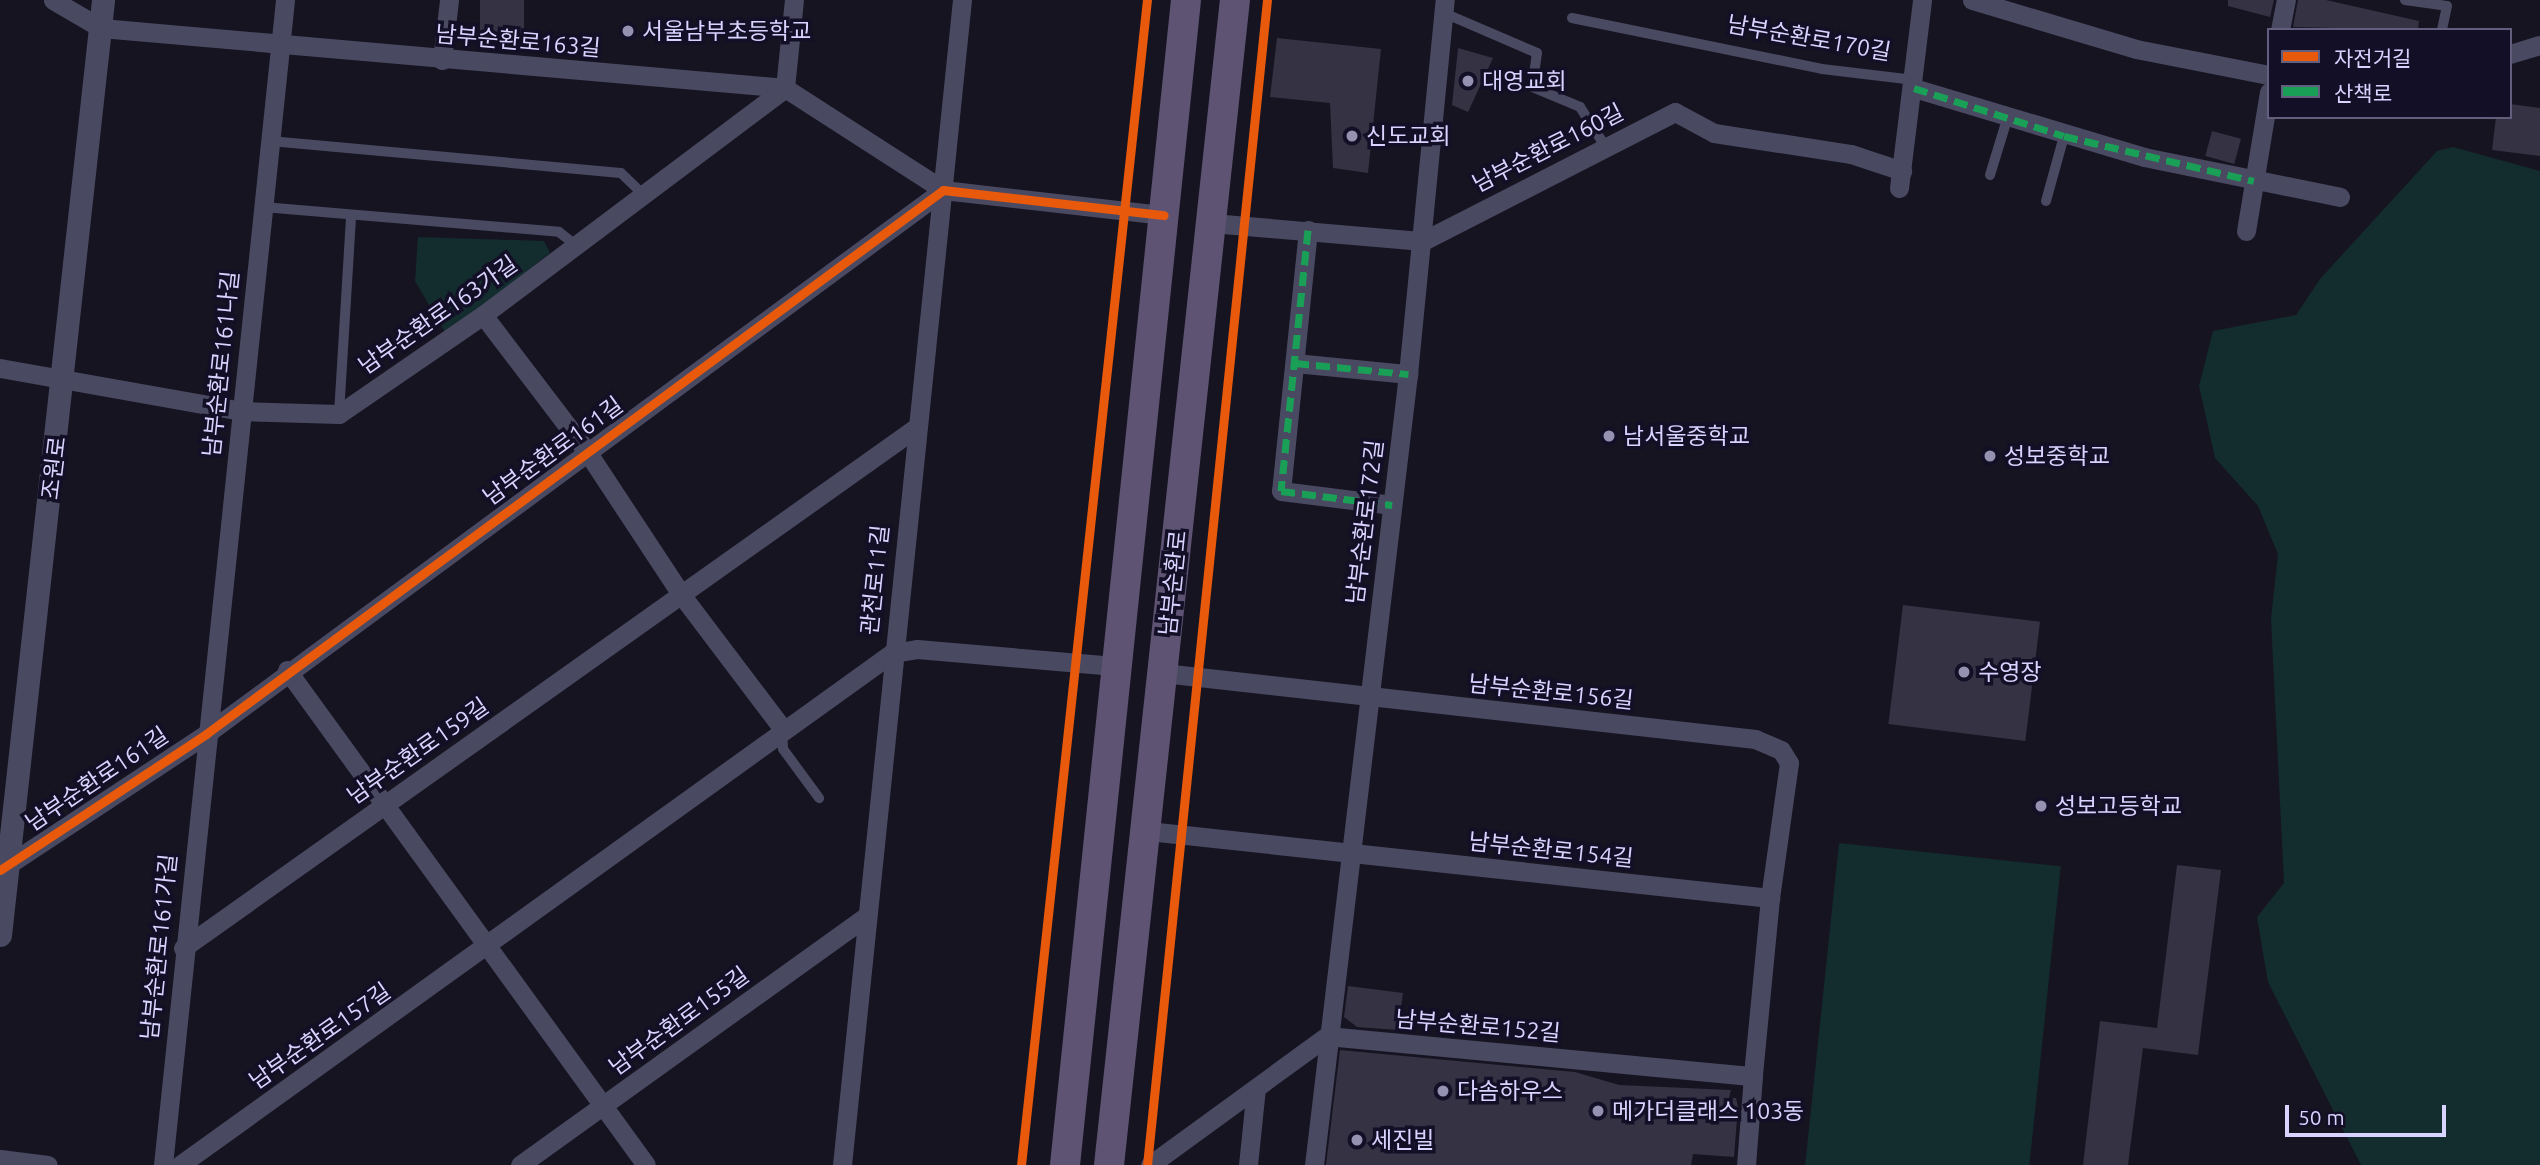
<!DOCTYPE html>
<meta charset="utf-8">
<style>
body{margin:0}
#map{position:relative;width:2540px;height:1165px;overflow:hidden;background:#161421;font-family:Ubuntu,"Noto Sans KR",sans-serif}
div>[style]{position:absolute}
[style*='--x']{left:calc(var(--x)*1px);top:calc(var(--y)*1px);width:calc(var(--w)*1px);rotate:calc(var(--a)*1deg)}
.green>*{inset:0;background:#132c2d;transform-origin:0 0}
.building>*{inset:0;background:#343243;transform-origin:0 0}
.service>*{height:10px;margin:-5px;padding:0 5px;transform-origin:5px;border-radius:5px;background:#4a4962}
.minor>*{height:19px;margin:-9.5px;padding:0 9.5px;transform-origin:9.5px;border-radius:9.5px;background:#4a4962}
.tertiary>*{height:23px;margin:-11.5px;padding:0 11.5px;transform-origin:11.5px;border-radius:11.5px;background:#4a4962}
.primary>*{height:30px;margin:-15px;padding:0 15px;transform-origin:15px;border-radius:15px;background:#5e5373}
.quiet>*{height:7px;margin-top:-3.5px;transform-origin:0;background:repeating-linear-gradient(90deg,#1a9f57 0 14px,transparent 0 21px)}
.cycleway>*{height:9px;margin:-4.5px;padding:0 4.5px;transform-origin:4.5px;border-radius:4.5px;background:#e8590c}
.dots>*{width:19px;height:19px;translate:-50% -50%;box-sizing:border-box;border:4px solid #130f26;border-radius:50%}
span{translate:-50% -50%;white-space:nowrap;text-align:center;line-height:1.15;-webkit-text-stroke:7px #130f26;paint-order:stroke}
.poi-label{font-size:23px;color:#d9d4ff}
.left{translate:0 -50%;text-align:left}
.street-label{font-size:23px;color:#d9d4ff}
.legend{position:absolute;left:2267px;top:28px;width:245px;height:91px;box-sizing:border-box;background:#130f26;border:2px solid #625e7d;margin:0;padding:9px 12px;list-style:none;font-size:21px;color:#d9d4ff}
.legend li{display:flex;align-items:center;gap:14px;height:35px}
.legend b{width:35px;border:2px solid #625e7d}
.scale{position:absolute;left:2285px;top:1105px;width:161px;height:32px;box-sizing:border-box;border:4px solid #d9d4ff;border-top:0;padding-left:9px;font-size:21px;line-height:24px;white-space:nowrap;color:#d9d4ff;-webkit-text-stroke:5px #130f26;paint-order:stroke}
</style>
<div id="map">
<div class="green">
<i style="clip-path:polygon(2453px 147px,2540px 171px,2540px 1165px,2361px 1165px,2268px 982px,2257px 917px,2284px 883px,2271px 619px,2278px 554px,2258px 506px,2215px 458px,2199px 386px,2213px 331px,2296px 315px,2320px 279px,2437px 151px)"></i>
<i style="clip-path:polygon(418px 237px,544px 241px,550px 253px,446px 334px,415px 281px)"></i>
<i style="left:1839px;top:843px;width:223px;height:324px;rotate:6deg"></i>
</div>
<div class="building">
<i style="left:480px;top:0;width:44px;height:37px"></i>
<i style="clip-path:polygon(2228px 0,2274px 0,2270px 17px,2228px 6px)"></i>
<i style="clip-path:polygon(2298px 0,2326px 0,2419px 21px,2418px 30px,2293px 27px)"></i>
<i style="clip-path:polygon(1277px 38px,1381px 49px,1368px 173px,1333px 168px,1330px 103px,1270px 97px)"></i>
<i style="clip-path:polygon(1458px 48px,1493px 58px,1468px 112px,1452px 105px)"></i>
<i style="clip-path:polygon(2510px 104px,2540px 108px,2540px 156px,2492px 150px,2496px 117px,2510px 117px)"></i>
<i style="left:2212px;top:131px;width:30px;height:26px;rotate:15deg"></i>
<i style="left:1903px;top:605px;width:138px;height:120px;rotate:7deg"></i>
<i style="clip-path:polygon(2177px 865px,2221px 870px,2198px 1055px,2143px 1048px,2128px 1165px,2083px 1165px,2100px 1021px,2157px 1028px)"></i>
<i style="clip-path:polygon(1348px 986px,1403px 993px,1398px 1030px,1357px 1027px,1344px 1017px)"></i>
<i style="clip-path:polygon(1340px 1050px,1575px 1072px,1619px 1085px,1731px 1090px,1729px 1098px,1736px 1098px,1738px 1107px,1734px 1157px,1693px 1154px,1691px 1165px,1326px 1165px)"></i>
</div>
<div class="service">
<i style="--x:2405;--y:0;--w:42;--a:8.1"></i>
<i style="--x:2447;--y:6;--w:25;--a:102"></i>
<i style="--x:1444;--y:13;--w:101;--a:23.3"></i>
<i style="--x:1537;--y:53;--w:34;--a:98"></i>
<i style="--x:1532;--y:87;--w:52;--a:22.6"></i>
<i style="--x:1580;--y:107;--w:46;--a:57.3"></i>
<i style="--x:1572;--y:18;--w:255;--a:11.5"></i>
<i style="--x:1822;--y:69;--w:93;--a:6.8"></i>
<i style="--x:270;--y:141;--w:352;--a:5.2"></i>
<i style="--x:621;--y:173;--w:32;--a:44"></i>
<i style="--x:1990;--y:175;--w:62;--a:-73"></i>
<i style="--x:2046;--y:201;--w:67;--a:-74.5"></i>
<i style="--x:263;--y:207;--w:297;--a:4.8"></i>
<i style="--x:559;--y:232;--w:23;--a:38"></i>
<i style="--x:339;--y:414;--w:198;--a:-86.5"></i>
<i style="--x:782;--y:733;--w:16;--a:86"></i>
<i style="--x:783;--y:749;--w:61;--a:53.7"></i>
</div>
<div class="minor">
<i style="--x:53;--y:0;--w:56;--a:30.3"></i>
<i style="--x:101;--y:28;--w:687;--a:5.01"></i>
<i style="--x:785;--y:88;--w:188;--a:32.8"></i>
<i style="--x:1972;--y:0;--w:171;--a:16.6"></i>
<i style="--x:2136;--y:49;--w:136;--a:11.1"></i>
<i style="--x:2280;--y:30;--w:31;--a:-79"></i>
<i style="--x:2510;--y:54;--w:31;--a:-17"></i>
<i style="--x:442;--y:60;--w:60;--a:-83.3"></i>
<i style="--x:1914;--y:88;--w:240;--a:16.7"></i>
<i style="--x:2144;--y:157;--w:200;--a:11.5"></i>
<i style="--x:1899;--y:188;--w:189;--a:-83"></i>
<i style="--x:1212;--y:223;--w:212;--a:4.9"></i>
<i style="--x:1423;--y:241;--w:283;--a:-27.1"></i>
<i style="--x:1675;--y:112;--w:44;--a:28.3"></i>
<i style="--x:1714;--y:133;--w:139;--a:8.7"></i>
<i style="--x:1851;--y:154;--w:54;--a:18.4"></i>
<i style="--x:1308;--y:230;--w:262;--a:95.9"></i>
<i style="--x:1281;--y:491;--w:112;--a:7.2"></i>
<i style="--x:2246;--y:231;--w:141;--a:-80.6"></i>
<i style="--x:483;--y:315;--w:170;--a:52.7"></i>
<i style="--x:586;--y:450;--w:176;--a:56.6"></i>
<i style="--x:683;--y:597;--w:164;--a:52.9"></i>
<i style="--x:1295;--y:363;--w:114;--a:5.6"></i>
<i style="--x:0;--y:368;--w:245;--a:10.1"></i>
<i style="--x:241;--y:411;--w:98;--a:1.8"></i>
<i style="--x:339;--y:414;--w:175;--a:-34.5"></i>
<i style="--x:483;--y:315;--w:378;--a:-36.9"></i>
<i style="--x:785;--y:88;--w:88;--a:-84.2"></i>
<i style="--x:287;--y:670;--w:611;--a:54.05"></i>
<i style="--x:1163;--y:673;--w:596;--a:6.36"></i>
<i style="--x:1755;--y:739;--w:28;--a:23"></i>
<i style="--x:1781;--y:750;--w:15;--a:58"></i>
<i style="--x:1789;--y:763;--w:136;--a:98"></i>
<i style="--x:1148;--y:831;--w:626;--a:6.15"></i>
<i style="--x:1770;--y:898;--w:179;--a:95.5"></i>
<i style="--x:0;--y:870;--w:247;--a:-33.4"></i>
<i style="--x:206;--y:734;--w:916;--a:-36.43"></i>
<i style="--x:943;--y:190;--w:222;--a:6.5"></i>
<i style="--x:183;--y:948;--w:900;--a:-35.37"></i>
<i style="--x:0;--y:1159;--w:48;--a:7.1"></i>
<i style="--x:163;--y:1165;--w:1171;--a:-84.02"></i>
<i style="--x:180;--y:1165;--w:877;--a:-35.72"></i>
<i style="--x:892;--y:653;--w:25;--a:-9"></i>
<i style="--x:917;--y:649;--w:198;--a:4.9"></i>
<i style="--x:520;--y:1165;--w:426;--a:-35.7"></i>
<i style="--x:842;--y:1165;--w:1171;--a:-84.12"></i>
<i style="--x:1150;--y:1165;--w:219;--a:-36.1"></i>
<i style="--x:1327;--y:1036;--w:428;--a:5.4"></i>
<i style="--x:1753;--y:1076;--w:89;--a:94.5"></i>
<i style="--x:1248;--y:1165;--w:77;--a:-84.1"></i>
<i style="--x:1314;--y:1165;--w:797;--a:-83.22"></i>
<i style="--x:1408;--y:374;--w:376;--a:-84.4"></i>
</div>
<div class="tertiary">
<i style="--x:0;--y:935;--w:941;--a:-83.71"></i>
</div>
<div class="primary">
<i style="--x:1065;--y:1165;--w:1171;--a:-84.07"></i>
<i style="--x:1109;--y:1165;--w:1172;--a:-83.83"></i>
</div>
<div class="quiet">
<i style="--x:1914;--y:88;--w:157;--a:17.7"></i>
<i style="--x:2064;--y:136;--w:195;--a:13.3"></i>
<i style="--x:1308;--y:230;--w:262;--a:95.9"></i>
<i style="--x:1281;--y:491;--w:112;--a:7.2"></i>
<i style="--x:1295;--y:363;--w:114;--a:5.6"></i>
</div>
<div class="cycleway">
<i style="--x:0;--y:870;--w:247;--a:-33.4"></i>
<i style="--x:206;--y:734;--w:916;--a:-36.43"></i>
<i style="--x:943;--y:190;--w:222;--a:6.5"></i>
<i style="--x:1021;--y:1165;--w:1172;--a:-83.83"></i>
<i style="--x:1147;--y:1165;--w:1171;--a:-84.12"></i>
</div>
<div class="dots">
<i style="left:628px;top:31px;background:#9591b1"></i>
<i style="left:1468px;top:81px;background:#9591b1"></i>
<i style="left:1352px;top:136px;background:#9591b1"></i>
<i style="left:1609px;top:436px;background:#9591b1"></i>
<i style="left:1990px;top:456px;background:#9591b1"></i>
<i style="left:1964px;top:672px;background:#9591b1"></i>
<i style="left:2041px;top:806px;background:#9591b1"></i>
<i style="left:1443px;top:1091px;background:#9591b1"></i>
<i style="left:1598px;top:1111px;background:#9591b1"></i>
<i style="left:1357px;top:1140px;background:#9591b1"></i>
</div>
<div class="poi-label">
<span class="left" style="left:642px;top:31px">서울남부초등학교</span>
<span class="left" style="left:1482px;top:81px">대영교회</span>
<span class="left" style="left:1366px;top:136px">신도교회</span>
<span class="left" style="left:1623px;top:436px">남서울중학교</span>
<span class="left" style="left:2004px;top:456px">성보중학교</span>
<span class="left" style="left:1978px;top:672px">수영장</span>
<span class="left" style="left:2055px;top:806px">성보고등학교</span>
<span class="left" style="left:1457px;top:1091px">다솜하우스</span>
<span class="left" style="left:1612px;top:1111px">메가더클래스 103동</span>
<span class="left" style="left:1371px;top:1140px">세진빌</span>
</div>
<div class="street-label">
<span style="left:1809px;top:38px;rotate:10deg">남부순환로170길</span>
<span style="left:518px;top:41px;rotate:5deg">남부순환로163길</span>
<span style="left:1548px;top:148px;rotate:-27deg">남부순환로160길</span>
<span style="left:438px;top:315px;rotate:-35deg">남부순환로163가길</span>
<span style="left:221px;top:364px;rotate:-84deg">남부순환로161나길</span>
<span style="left:553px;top:451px;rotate:-36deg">남부순환로161길</span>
<span style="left:54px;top:468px;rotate:-83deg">조원로</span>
<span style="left:1365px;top:522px;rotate:-83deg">남부순환로172길</span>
<span style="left:875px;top:580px;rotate:-84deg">관천로11길</span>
<span style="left:1173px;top:583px;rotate:-84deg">남부순환로</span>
<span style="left:1551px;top:692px;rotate:6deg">남부순환로156길</span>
<span style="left:418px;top:751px;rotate:-35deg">남부순환로159길</span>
<span style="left:97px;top:779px;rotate:-34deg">남부순환로161길</span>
<span style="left:1551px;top:850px;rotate:6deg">남부순환로154길</span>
<span style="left:159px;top:947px;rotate:-84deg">남부순환로161가길</span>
<span style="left:679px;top:1021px;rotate:-36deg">남부순환로155길</span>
<span style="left:1478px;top:1026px;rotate:5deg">남부순환로152길</span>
<span style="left:320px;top:1036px;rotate:-35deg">남부순환로157길</span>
</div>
<ul class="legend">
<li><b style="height:9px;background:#e8590c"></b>자전거길</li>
<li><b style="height:9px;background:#1a9f57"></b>산책로</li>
</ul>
<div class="scale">50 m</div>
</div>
